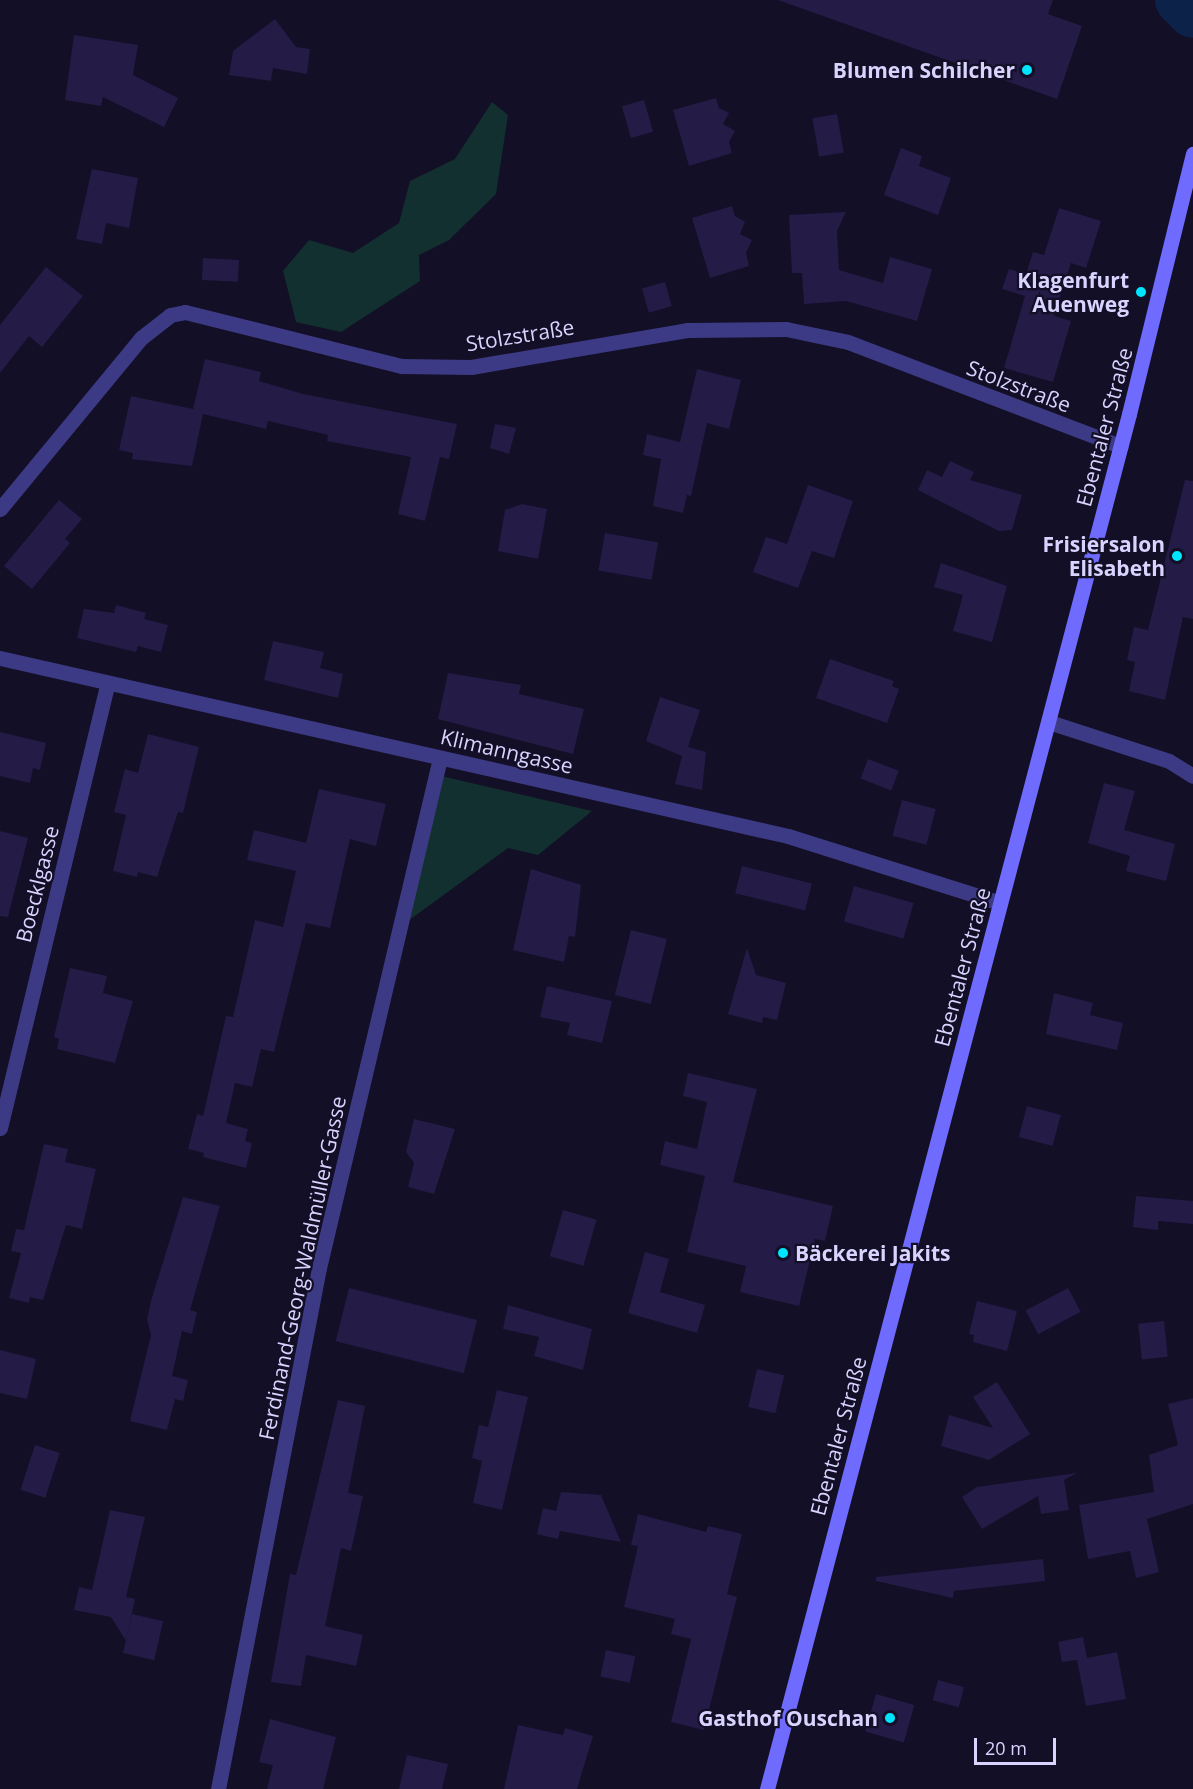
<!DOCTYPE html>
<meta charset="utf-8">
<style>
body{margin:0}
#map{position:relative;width:1193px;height:1789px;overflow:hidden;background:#130f26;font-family:"Open Sans",sans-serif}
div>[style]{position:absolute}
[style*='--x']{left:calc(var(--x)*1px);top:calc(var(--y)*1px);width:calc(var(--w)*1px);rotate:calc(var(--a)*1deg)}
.green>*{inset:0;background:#12302f}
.river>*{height:50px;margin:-25px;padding:0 25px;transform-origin:25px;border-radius:25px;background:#0c2248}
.building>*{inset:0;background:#241b47;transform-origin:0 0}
.minor>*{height:15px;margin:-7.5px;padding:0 7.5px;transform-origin:7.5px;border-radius:7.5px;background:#3d3a85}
.secondary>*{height:15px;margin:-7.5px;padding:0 7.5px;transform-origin:7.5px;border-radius:7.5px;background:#6f6bff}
.dots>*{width:16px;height:16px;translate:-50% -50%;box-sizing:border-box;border:3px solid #130f26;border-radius:50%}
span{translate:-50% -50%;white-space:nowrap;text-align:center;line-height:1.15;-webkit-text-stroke:4.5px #130f26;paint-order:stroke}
.poi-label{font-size:21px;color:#d9d4ff;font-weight:700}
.right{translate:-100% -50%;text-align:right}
.left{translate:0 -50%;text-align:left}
.street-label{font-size:21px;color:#d9d4ff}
.scale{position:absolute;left:974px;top:1738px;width:82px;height:27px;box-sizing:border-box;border:3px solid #d9d4ff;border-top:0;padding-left:8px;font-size:18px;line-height:21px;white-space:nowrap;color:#d9d4ff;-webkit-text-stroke:4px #130f26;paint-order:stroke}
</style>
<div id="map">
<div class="green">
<i style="clip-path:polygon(492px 102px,508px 115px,496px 194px,449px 240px,419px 255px,420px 281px,341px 332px,296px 322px,283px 271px,309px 240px,353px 253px,399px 223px,410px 181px,455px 159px)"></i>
<i style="clip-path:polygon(441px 776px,592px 811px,538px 855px,508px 848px,408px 921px)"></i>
</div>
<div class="river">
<i style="--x:1180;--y:0;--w:18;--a:45"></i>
</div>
<div class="building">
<i style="clip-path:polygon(778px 0,1053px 0,1048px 14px,1082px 26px,1057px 99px)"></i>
<i style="clip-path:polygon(275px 19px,296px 47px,310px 49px,307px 74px,273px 68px,271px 81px,229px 75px,233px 51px)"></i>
<i style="clip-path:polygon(74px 35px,138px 45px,133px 75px,178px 98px,164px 127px,103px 97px,101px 106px,65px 100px)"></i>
<i style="clip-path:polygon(716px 98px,719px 108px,729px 113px,723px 124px,735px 131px,729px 142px,732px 153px,689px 166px,673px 110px)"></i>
<i style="left:644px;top:100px;width:33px;height:23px;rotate:74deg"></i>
<i style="left:837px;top:114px;width:39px;height:25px;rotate:80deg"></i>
<i style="clip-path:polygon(901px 148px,922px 156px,919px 166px,951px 178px,938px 215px,884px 195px)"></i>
<i style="clip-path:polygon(92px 169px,138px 178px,129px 228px,106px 223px,102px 244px,76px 239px)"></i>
<i style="clip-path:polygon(732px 206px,735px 216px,745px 222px,740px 234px,752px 240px,746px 253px,749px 266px,710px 278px,692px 218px)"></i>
<i style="clip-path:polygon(1059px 208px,1101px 221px,1086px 268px,1071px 263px,1054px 316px,1071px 321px,1053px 382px,1004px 368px,1025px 296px,1002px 289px,1009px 269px,1026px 274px,1033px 252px,1044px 255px)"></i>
<i style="clip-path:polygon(846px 212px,837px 231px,839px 270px,883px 283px,890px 257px,932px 269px,917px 321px,846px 301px,804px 304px,802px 273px,792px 273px,789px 215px)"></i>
<i style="left:203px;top:258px;width:36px;height:22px;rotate:3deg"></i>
<i style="clip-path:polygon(46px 267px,83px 296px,42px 347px,29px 336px,0 373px,0 325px)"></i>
<i style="left:665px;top:282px;width:25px;height:24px;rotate:74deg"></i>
<i style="clip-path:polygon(205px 359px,261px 372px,259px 381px,303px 394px,457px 424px,449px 459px,440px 457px,425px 521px,398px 514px,411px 457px,327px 441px,328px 435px,268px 421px,266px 429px,203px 414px,192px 466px,132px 459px,133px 453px,119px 450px,131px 396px,193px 409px)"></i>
<i style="clip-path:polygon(697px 369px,741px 380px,729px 429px,707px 423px,691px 496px,687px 495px,683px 513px,653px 506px,661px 459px,643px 455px,647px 434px,680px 442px)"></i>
<i style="clip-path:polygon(495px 424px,516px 428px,509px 454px,490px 448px)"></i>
<i style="clip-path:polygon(950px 461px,974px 472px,970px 480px,1022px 495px,1012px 530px,999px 531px,918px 490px,927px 470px,942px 477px)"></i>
<i style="clip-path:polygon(1185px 480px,1193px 481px,1193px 619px,1183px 617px,1165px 700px,1129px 691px,1135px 662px,1127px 660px,1134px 627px,1148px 630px)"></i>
<i style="clip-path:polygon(808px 485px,853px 501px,834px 558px,812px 551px,798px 588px,753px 572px,766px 537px,787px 544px)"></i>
<i style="clip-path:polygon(59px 500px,82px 519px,65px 539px,70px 543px,32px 589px,4px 566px)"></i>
<i style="clip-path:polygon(522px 504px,547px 509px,538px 559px,498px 551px,505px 510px)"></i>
<i style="left:605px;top:533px;width:54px;height:38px;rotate:10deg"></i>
<i style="clip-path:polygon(941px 563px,1007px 586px,992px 642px,953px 631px,963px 595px,934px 587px)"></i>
<i style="clip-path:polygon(116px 605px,146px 613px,144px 619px,168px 625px,161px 652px,138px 646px,136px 652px,77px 638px,84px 609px,114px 613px)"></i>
<i style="clip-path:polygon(273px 641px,324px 652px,320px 668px,343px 674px,338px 698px,264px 680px)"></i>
<i style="clip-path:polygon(830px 659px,894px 681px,892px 686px,899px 689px,887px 723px,816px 698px)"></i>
<i style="clip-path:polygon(448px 673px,521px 685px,519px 694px,584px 709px,573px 754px,438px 719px)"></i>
<i style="clip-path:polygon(660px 697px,700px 710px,688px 747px,706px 752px,702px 790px,675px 784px,682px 756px,646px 741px)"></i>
<i style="clip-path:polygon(0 732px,46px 743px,40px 770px,33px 768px,30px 783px,0 776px)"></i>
<i style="clip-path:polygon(148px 734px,199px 747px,183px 813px,178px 812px,157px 877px,138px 872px,137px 877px,113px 871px,126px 815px,114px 812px,125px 769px,138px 773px)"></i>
<i style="left:868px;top:759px;width:33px;height:21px;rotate:21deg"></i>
<i style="clip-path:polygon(1104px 783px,1135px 791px,1124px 830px,1175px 844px,1166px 881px,1126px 871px,1130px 856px,1088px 843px)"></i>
<i style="clip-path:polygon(319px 789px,386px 804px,376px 846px,350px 839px,330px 928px,306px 923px,274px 1052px,261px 1049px,252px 1087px,235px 1083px,226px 1123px,248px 1129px,245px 1141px,252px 1143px,246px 1168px,203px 1157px,204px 1153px,188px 1149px,197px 1114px,203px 1116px,226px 1016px,233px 1017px,255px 920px,283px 927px,296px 871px,247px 860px,254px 830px,306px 843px)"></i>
<i style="left:902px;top:800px;width:35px;height:37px;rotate:15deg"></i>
<i style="clip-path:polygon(0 831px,28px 838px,8px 917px,0 916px)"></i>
<i style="left:742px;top:866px;width:72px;height:28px;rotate:14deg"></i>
<i style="clip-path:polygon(531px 869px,581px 885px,575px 937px,569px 936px,564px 962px,513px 950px)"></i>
<i style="left:854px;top:886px;width:62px;height:37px;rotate:16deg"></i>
<i style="left:631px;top:930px;width:37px;height:67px;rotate:14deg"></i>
<i style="clip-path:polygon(747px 948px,756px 975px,786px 983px,777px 1020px,763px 1017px,762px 1023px,728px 1014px)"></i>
<i style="clip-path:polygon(70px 968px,107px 976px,103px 993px,133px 1001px,115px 1063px,57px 1049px,59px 1039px,54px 1037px)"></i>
<i style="clip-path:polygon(547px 986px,612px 1001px,602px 1043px,567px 1035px,570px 1023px,540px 1017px)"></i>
<i style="clip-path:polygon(1054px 993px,1093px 1003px,1090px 1015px,1123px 1023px,1117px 1050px,1046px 1034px)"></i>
<i style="clip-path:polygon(688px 1073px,757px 1089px,733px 1182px,833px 1206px,825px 1241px,815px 1239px,799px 1306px,740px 1292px,746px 1266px,687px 1252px,705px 1176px,660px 1165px,665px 1141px,697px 1149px,707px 1102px,683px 1096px)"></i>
<i style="left:1027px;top:1106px;width:35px;height:32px;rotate:15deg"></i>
<i style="clip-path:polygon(414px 1119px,455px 1129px,434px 1194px,408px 1187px,414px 1163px,406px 1152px)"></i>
<i style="clip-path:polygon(44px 1144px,68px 1149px,65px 1162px,96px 1169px,82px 1229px,66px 1225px,43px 1300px,30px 1297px,29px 1303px,9px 1298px,21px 1253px,11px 1251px,16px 1229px,24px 1230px)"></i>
<i style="clip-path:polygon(1136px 1196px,1193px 1201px,1193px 1224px,1158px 1221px,1158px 1230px,1133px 1227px)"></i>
<i style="clip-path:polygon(183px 1197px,220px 1206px,190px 1310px,197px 1312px,192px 1334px,182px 1331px,172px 1376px,188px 1380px,183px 1401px,175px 1399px,167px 1430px,130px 1421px,151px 1335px,147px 1319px,151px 1301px)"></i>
<i style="left:563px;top:1210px;width:35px;height:48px;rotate:16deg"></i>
<i style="clip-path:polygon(645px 1252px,669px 1259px,660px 1292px,705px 1305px,697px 1333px,628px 1313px)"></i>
<i style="left:349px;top:1288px;width:132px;height:55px;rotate:14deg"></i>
<i style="left:1068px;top:1288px;width:27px;height:48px;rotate:62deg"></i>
<i style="clip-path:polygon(977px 1301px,1017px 1311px,1007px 1351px,973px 1342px,974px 1335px,969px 1334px)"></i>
<i style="clip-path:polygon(508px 1305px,592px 1329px,583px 1370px,534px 1356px,539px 1337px,503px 1329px)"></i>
<i style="left:1164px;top:1321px;width:36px;height:26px;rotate:84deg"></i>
<i style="clip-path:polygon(0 1350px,36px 1359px,27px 1399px,0 1393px)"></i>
<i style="left:757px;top:1369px;width:28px;height:39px;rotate:13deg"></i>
<i style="clip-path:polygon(997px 1382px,1030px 1434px,989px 1460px,941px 1446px,949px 1415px,993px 1428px,973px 1397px)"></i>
<i style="clip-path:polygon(497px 1390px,528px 1397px,502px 1510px,473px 1503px,482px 1461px,472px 1458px,479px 1425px,488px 1427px)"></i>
<i style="clip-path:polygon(1193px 1398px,1193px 1504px,1147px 1519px,1159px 1572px,1136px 1578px,1130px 1551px,1088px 1559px,1079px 1505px,1154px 1492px,1149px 1455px,1178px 1445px,1168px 1404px)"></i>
<i style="clip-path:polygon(338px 1400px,365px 1406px,348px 1493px,363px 1496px,351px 1551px,341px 1548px,325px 1626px,363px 1635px,356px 1666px,306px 1655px,301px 1686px,271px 1682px,290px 1574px,296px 1575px)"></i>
<i style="left:35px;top:1445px;width:26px;height:47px;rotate:18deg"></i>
<i style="clip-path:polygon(1077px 1473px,1064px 1480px,1069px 1510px,1041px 1514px,1038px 1496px,982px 1529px,962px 1497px,977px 1487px)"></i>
<i style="clip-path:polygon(561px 1492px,601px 1495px,621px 1542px,560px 1531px,558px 1539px,537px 1534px,543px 1508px,556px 1511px)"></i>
<i style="clip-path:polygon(110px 1510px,145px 1517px,126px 1597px,135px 1599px,126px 1641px,111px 1617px,74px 1610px,79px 1587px,92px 1590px)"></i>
<i style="clip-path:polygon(638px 1514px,706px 1532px,708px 1526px,742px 1534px,727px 1594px,737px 1597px,704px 1730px,671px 1722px,691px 1639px,671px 1634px,675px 1619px,624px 1607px,638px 1546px,631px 1545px)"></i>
<i style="clip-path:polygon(1043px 1559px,1045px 1581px,954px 1591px,953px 1598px,876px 1581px,876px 1577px)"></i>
<i style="left:132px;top:1614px;width:32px;height:40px;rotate:13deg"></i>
<i style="clip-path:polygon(1083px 1637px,1087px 1658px,1117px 1652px,1126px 1699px,1086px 1706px,1077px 1660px,1062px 1662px,1058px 1642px)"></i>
<i style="left:606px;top:1650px;width:30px;height:27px;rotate:12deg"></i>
<i style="left:938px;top:1680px;width:27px;height:21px;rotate:15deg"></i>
<i style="left:876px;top:1694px;width:40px;height:39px;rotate:16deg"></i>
<i style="clip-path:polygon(270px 1719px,336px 1737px,323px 1789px,267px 1789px,273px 1765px,259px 1762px)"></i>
<i style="clip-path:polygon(518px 1725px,563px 1735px,565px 1728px,593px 1736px,577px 1789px,504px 1789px)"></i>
<i style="clip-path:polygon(407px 1755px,448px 1764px,442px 1789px,399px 1789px)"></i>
</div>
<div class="minor">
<i style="--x:0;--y:509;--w:222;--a:-50.5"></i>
<i style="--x:141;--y:338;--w:37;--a:-38"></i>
<i style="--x:170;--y:315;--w:15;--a:-11"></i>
<i style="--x:185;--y:312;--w:224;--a:14"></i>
<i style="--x:402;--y:366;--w:69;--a:0.8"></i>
<i style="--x:471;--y:367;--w:219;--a:-9.7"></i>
<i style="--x:687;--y:330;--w:99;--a:-0.6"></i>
<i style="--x:786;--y:329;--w:63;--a:11.8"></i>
<i style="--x:848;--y:342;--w:292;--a:20.9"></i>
<i style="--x:0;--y:658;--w:808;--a:12.73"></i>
<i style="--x:788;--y:836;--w:222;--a:17.5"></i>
<i style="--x:1049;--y:722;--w:126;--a:18"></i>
<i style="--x:1169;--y:761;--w:28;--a:32"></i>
<i style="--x:0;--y:1128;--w:456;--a:-76.4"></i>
<i style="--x:218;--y:1789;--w:531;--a:-79.03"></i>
<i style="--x:319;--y:1268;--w:524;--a:-76.65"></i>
</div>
<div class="secondary">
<i style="--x:767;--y:1789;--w:1422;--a:-75.25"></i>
<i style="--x:1129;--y:414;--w:268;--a:-76.2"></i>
</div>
<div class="dots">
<i style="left:1027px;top:70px;background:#00e5ff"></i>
<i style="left:1141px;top:292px;background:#00e5ff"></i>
<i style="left:1177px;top:556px;background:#00e5ff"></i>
<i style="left:783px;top:1253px;background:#00e5ff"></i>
<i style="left:890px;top:1718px;background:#00e5ff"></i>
</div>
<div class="poi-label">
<span class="right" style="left:1015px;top:70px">Blumen Schilcher</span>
<span class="right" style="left:1129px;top:292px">Klagenfurt<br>Auenweg</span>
<span class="right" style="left:1165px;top:556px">Frisiersalon<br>Elisabeth</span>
<span class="left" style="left:795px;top:1253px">Bäckerei Jakits</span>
<span class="right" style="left:878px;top:1718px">Gasthof Ouschan</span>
</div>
<div class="street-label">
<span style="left:520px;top:335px;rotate:-9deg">Stolzstraße</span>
<span style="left:1019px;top:386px;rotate:21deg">Stolzstraße</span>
<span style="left:1104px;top:427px;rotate:-75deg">Ebentaler Straße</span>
<span style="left:507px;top:751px;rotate:13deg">Klimanngasse</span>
<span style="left:37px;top:884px;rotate:-76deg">Boecklgasse</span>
<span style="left:962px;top:967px;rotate:-75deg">Ebentaler Straße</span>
<span style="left:302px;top:1268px;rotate:-78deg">Ferdinand-Georg-Waldmüller-Gasse</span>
<span style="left:838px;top:1436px;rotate:-75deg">Ebentaler Straße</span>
</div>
<div class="scale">20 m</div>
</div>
